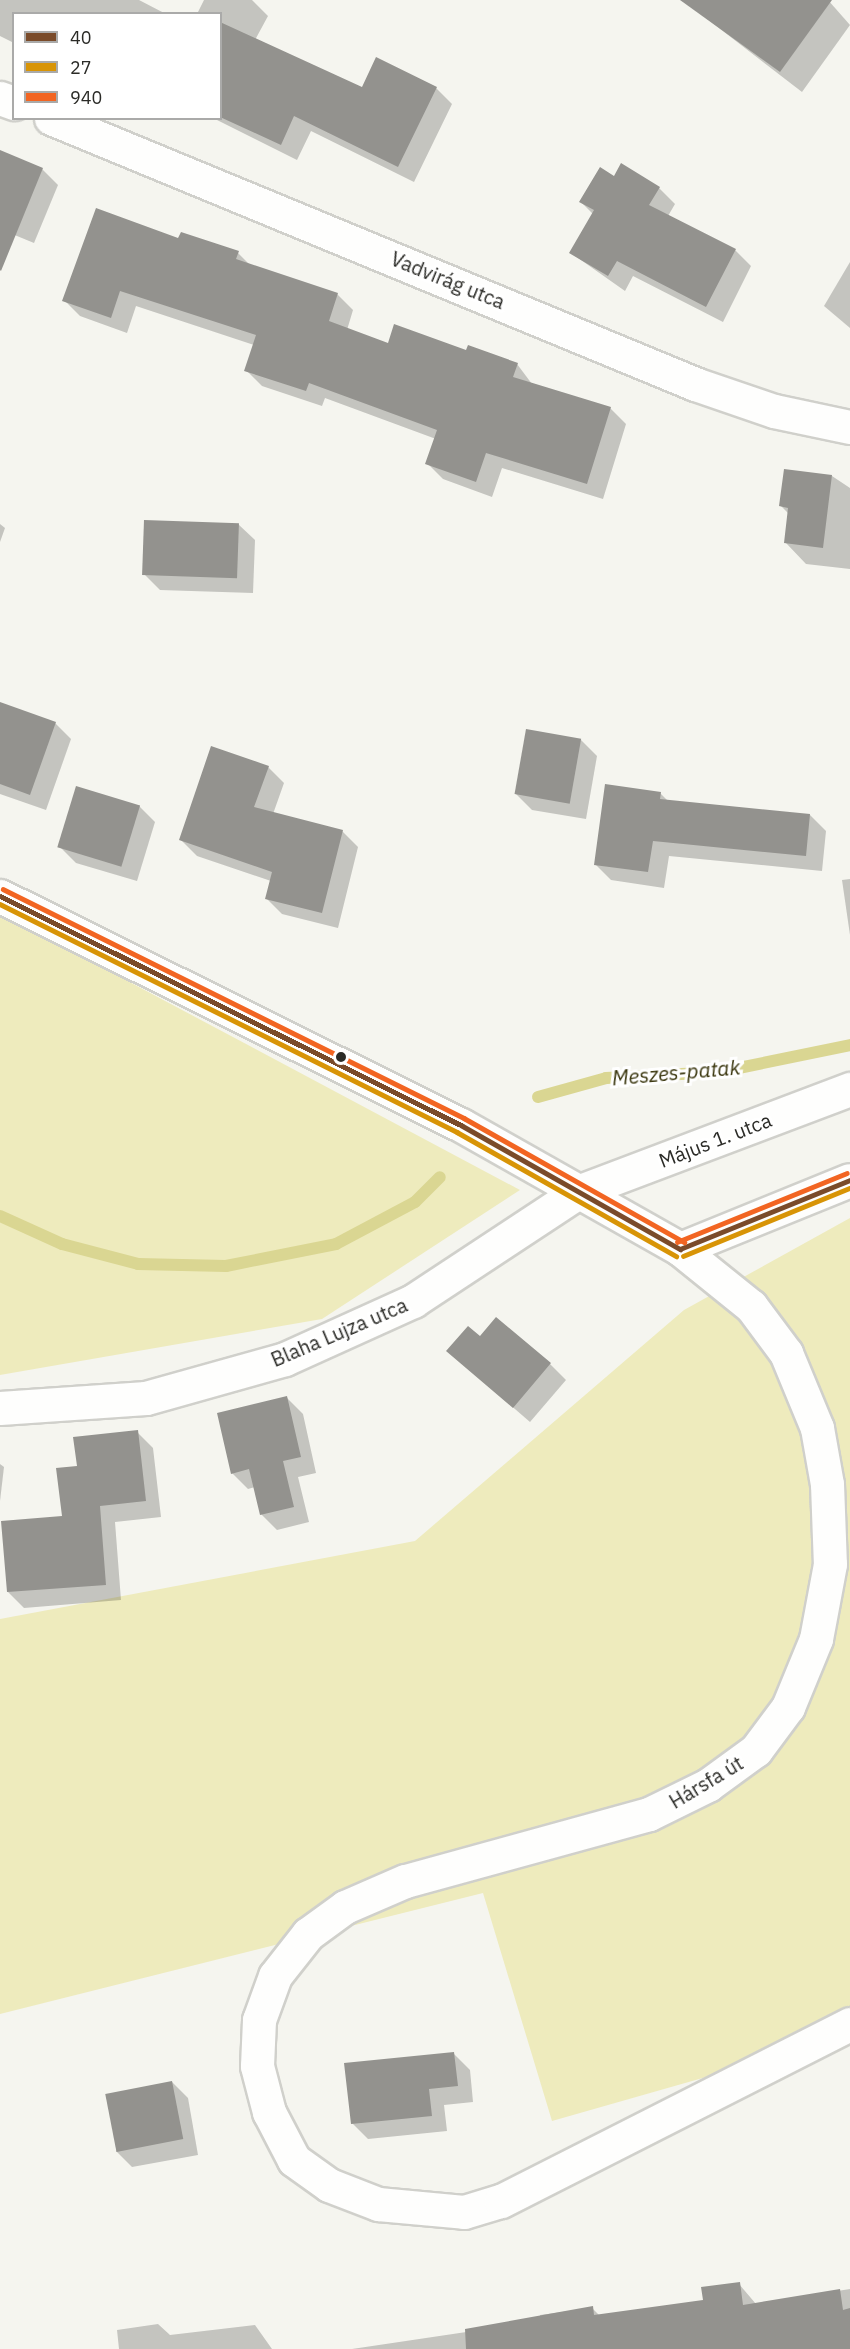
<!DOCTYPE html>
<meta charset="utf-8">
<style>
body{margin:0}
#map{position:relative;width:850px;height:2349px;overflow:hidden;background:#f5f5ef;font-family:"IBM Plex Sans",sans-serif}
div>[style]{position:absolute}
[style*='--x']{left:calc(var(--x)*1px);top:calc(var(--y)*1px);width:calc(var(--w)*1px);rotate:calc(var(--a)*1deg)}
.green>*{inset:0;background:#eeebbd}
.shadow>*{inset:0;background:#0003}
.stream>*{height:12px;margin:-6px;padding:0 6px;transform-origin:6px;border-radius:6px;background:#dad692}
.building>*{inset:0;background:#93928e;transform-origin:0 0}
.roads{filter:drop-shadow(2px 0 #d0d0cb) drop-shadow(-2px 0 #d0d0cb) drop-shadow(0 2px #d0d0cb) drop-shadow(0 -2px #d0d0cb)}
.minor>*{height:33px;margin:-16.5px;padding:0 16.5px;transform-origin:16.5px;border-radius:16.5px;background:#fefefd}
.tertiary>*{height:33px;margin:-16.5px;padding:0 16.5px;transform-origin:16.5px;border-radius:16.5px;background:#fefefd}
.bus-1>*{height:4.5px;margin:-2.25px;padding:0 2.25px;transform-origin:2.25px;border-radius:2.25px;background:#7a4b2a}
.bus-2>*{height:4.5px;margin:-2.25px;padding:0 2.25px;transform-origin:2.25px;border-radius:2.25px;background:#d89406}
.bus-3>*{height:4.5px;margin:-2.25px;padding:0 2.25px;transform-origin:2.25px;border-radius:2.25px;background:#f26522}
.dots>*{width:16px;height:16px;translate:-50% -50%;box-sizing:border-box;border:3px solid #fff;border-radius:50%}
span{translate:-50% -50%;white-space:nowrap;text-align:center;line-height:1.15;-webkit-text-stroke:6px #fff;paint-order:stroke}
.street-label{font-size:20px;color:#2b2b27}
.water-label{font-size:21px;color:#3b370f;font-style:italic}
.legend{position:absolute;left:12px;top:12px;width:210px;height:108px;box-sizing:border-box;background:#fff;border:2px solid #aaaaa9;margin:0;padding:8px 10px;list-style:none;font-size:18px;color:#2b2b27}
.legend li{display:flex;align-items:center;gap:12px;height:30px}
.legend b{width:30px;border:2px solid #aaaaa9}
</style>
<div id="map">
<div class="green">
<i style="clip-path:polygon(0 913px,520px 1190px,322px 1319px,0 1375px)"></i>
<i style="clip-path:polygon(850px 1218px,850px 2036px,552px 2121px,483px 1893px,0 2014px,0 1619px,415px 1541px,684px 1310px)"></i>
</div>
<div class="shadow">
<i style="clip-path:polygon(0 0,139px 0,166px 14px,14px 14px,14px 43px,0 36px)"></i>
<i style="clip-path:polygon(204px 0,252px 0,268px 16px,255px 40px,362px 89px,377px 59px,436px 88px,452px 104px,414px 182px,311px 131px,297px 160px,213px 118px,220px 118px,220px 14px,197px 14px)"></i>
<i style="clip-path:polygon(828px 0,850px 25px,802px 92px,684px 1px)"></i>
<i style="clip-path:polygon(0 152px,42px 169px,58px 185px,34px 243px,0 229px)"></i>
<i style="clip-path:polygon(659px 188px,675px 204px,668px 216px,735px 250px,751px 266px,723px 322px,633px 276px,625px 291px,571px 253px,593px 214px,581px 202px)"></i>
<i style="clip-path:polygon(179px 240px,238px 253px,251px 266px,337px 294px,353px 310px,347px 330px,388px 345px,467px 352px,517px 364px,532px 384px,610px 408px,626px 424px,603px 499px,502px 468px,492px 497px,443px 479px,427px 463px,436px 439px,325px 398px,322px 406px,262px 386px,246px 370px,254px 345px,136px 306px,127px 333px,80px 316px,64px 300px)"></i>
<i style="clip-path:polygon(850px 262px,850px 328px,824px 306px)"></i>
<i style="clip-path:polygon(832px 476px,850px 488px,850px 569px,806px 564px,786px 543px,789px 514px,781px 506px)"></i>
<i style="clip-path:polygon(0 524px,5px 528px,0 542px)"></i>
<i style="clip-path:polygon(238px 524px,255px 540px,253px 593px,160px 590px,144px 574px)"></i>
<i style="clip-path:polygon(0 704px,55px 723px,71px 739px,46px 810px,0 794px)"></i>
<i style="clip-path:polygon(581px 740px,597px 756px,586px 819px,532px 810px,516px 794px)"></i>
<i style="clip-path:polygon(268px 767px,284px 783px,273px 814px,342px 831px,358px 847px,338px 928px,282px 914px,266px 898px,271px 881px,197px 856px,181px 840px)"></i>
<i style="clip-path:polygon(660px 793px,668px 801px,810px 815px,826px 831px,822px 871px,669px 856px,664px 888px,611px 880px,595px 864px)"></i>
<i style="clip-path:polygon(139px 806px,155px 822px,137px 881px,76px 863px,60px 847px)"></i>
<i style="clip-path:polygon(850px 879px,850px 935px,842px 880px)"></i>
<i style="clip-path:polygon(480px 1338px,550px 1364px,566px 1380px,530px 1422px,448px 1351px)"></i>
<i style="clip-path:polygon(287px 1398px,303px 1414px,316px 1473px,298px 1477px,309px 1522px,277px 1530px,261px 1514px,255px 1487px,248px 1489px,232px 1473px)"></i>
<i style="clip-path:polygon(137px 1432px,153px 1448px,161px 1517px,115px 1522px,121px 1600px,24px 1608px,8px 1592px,63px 1518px,78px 1468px)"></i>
<i style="clip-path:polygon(0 1464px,4px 1467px,0 1501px)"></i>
<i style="clip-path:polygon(454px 2054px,470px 2070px,473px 2102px,444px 2105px,447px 2131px,368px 2139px,352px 2123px)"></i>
<i style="clip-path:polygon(172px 2082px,188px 2098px,198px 2155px,132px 2167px,116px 2151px)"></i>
<i style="clip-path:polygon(739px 2284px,756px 2304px,850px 2289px,850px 2349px,352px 2349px,541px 2321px,540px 2315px,592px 2308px,600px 2316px,704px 2301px)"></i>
<i style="clip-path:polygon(158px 2324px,170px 2335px,255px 2325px,272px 2349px,119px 2349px,117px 2330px)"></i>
</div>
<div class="stream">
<i style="--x:538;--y:1097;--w:71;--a:-15.6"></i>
<i style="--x:606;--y:1078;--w:113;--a:-3"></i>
<i style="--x:719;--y:1072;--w:134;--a:-11.6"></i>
<i style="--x:0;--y:1216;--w:68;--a:24.3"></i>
<i style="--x:62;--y:1244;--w:79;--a:14.7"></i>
<i style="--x:138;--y:1264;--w:88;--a:1.3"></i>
<i style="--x:226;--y:1266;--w:112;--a:-11.3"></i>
<i style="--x:336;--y:1244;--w:89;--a:-28"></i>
<i style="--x:415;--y:1202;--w:35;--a:-45"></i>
</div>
<div class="building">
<i style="clip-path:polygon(680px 0,832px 0,780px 72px)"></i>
<i style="clip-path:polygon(220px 22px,362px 87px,376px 57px,437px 87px,398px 167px,294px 116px,281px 145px,220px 117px)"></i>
<i style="clip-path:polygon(0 150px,43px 168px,1px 271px,0 270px)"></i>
<i style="clip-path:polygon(621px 163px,660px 187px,649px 205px,736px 249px,706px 307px,617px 261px,608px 276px,569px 253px,594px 210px,579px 202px,600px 167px,614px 176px)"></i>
<i style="clip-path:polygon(96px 208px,178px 238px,181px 232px,239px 251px,236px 259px,338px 293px,329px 321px,388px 343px,394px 324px,466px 350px,468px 345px,518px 363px,513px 377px,611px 407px,587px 484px,486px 453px,476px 482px,425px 464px,437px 430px,309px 383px,306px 391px,244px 371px,256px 335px,120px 291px,111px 318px,62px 301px)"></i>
<i style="clip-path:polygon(784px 469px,832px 475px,823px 548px,784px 543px,788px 508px,779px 506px)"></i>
<i style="left:144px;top:520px;width:95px;height:55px;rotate:2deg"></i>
<i style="clip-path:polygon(0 702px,56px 722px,30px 795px,0 784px)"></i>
<i style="left:526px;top:729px;width:56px;height:66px;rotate:10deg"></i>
<i style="clip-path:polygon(211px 746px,269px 766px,254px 807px,343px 830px,322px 913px,265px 899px,272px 872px,179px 840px)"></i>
<i style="clip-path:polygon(605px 784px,661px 792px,660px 799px,810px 814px,806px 856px,653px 841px,648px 872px,594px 865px)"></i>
<i style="left:76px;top:786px;width:67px;height:64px;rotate:17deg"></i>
<i style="clip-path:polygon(496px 1317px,551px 1363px,513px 1408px,446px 1351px,468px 1326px,480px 1336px)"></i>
<i style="clip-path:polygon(287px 1396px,301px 1457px,283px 1461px,294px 1507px,260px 1515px,249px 1469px,231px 1474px,217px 1413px)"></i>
<i style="clip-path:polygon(138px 1430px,146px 1501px,100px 1506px,106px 1585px,7px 1592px,1px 1521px,62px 1516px,56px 1468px,77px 1466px,73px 1437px)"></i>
<i style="clip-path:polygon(454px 2052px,458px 2086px,429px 2089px,432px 2116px,351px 2124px,344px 2063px)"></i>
<i style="left:172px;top:2081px;width:59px;height:68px;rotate:79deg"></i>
<i style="clip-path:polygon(740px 2282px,743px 2305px,840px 2289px,843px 2310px,850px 2308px,850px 2349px,466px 2349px,465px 2329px,593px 2306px,594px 2315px,703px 2300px,701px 2287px)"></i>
</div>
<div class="roads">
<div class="minor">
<i style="--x:0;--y:98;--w:15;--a:20"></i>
<i style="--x:51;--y:118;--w:697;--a:22.44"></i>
<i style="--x:695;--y:384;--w:83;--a:18.9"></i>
<i style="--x:774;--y:411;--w:78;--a:11.9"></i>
<i style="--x:0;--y:1408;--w:146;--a:-3.9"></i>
<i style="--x:146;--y:1398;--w:144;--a:-15.7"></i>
<i style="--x:285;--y:1359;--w:141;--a:-24.4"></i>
<i style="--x:413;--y:1301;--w:200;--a:-33.4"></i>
<i style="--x:580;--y:1191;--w:289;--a:-20.7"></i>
</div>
<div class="tertiary">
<i style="--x:0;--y:896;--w:515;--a:26.42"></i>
<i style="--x:461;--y:1125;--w:252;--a:29.5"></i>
<i style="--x:680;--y:1249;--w:91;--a:38.8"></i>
<i style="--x:751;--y:1306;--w:59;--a:53.3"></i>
<i style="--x:786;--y:1353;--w:81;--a:67.5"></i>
<i style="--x:817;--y:1428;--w:57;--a:79.9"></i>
<i style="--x:827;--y:1484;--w:80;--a:87.9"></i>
<i style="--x:830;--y:1564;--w:76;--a:100.6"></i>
<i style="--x:816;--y:1639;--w:74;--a:112.4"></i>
<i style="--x:788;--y:1707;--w:54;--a:126.7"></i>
<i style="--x:756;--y:1750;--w:59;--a:143.9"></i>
<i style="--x:708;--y:1785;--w:66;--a:153.8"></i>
<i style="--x:649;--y:1814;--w:253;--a:164.6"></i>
<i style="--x:405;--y:1881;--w:65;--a:156.6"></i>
<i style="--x:345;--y:1907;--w:46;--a:143.9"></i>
<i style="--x:308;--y:1934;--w:53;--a:128.2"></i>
<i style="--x:275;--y:1976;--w:47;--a:110"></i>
<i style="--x:259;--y:2020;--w:46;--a:92.5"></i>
<i style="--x:257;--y:2066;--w:48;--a:75.4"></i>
<i style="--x:269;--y:2112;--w:54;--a:62.5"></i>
<i style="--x:294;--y:2160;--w:43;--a:35.5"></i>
<i style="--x:329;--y:2185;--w:53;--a:21.2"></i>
<i style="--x:378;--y:2204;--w:86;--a:5.3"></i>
<i style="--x:464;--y:2212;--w:39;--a:-17"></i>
<i style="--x:501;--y:2201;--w:391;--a:-26.9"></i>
<i style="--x:680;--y:1249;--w:183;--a:-22.1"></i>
</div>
</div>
<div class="bus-1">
<i style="--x:0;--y:896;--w:515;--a:26.42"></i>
<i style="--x:461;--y:1125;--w:252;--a:29.5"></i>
<i style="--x:680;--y:1249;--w:183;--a:-22.1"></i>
</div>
<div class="bus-2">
<i style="--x:0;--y:904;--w:511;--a:26.51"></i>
<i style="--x:457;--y:1132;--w:252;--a:29.5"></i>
<i style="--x:683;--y:1256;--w:180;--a:-22.2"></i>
</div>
<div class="bus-3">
<i style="--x:3;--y:889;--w:515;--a:26.42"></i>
<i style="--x:464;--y:1118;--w:253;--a:29.4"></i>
<i style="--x:677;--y:1242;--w:183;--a:-22.1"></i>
</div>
<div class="dots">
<i style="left:341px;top:1057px;background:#2b2b27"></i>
</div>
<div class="street-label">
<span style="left:448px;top:280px;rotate:22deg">Vadvirág utca</span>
<span style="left:715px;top:1140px;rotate:-21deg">Május 1. utca</span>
<span style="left:339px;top:1332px;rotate:-23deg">Blaha Lujza utca</span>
<span style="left:706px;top:1782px;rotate:-31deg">Hársfa út</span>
</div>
<div class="water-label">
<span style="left:676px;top:1072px;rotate:-5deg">Meszes-patak</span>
</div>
<ul class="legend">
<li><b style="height:8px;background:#7a4b2a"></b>40</li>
<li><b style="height:8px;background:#d89406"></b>27</li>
<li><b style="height:8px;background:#f26522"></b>940</li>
</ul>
</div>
